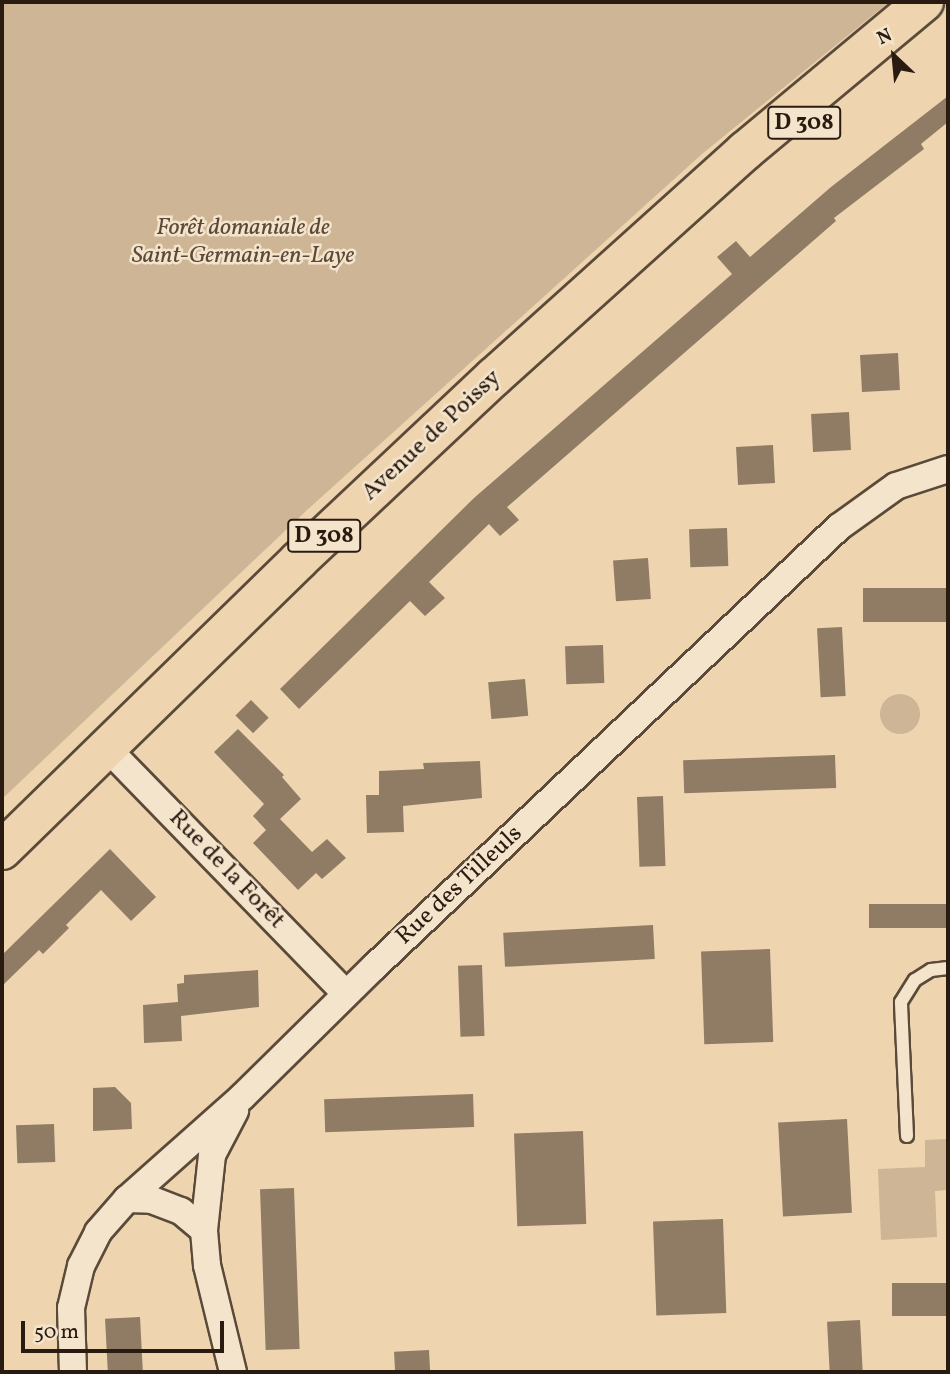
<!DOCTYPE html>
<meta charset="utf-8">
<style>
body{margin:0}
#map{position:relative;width:950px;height:1374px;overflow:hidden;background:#eed5b0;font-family:Vollkorn,serif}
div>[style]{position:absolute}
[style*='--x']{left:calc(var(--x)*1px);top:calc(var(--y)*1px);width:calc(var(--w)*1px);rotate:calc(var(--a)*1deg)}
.green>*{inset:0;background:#cdb595}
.round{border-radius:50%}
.building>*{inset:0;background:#907c64;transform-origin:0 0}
.roads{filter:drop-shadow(2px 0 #5b4a39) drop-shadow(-2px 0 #5b4a39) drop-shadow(0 2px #5b4a39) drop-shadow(0 -2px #5b4a39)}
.lane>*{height:12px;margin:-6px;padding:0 6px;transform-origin:6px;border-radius:6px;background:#f4e4cc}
.street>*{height:26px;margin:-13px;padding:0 13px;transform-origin:13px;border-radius:13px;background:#f4e4cc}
.primary>*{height:38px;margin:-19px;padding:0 19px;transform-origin:19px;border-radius:19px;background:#eed5b0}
span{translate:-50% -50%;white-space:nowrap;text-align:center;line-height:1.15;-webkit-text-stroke:5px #f4e4cc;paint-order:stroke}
.shield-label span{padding:2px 5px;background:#f4e4cc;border:2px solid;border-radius:5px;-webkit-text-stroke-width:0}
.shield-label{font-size:23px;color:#2a1b11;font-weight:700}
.park-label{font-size:24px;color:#5b4939;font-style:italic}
.street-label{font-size:24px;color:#2a1b11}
.frame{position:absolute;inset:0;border:4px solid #2a1b11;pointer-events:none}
.north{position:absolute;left:859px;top:21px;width:70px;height:70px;-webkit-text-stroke:5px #f4e4cc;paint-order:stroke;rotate:334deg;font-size:19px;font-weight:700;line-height:28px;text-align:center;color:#2a1b11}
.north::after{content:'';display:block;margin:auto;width:24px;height:32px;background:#2a1b11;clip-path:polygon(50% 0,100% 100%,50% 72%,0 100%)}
.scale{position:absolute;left:21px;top:1321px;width:203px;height:32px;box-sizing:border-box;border:4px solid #2a1b11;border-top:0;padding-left:9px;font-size:21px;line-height:24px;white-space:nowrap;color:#2a1b11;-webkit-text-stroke:5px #f4e4cc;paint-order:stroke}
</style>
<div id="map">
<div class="green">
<i style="clip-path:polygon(2px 2px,889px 2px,702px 154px,306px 511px,2px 799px)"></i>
<i class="round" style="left:880px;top:694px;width:40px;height:40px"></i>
<i style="clip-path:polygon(948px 1139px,948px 1190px,935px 1191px,937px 1237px,881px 1240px,878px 1169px,925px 1167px,925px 1140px)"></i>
</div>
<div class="building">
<i style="clip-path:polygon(948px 96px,948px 122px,921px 144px,924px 149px,834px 218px,836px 221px,507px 507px,519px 520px,500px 536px,489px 524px,429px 582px,445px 598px,425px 616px,410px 601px,299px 709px,280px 689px,474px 498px,732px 274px,717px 257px,736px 241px,750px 257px,831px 187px)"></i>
<i style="left:898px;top:353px;width:37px;height:38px;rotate:87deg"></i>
<i style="left:849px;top:412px;width:38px;height:38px;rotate:87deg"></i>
<i style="left:773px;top:445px;width:38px;height:37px;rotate:87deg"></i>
<i style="left:727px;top:528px;width:38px;height:38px;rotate:88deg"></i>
<i style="left:648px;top:558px;width:41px;height:35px;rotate:86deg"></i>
<i style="left:948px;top:588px;width:34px;height:85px;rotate:90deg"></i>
<i style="left:842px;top:627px;width:69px;height:25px;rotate:87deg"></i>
<i style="left:603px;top:645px;width:38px;height:38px;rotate:88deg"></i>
<i style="left:525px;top:679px;width:37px;height:37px;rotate:85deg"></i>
<i style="left:251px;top:700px;width:25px;height:22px;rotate:45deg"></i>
<i style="clip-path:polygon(238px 729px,284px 775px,282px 777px,301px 799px,280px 819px,312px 852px,327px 839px,346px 858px,322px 879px,316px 873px,298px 890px,253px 843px,266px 830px,253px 816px,264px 804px,214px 752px)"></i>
<i style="left:835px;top:755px;width:33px;height:152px;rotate:88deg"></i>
<i style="clip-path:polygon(480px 761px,482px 798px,403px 806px,404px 832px,367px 833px,366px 795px,379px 795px,379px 771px,424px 769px,423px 763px)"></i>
<i style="left:663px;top:796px;width:70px;height:26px;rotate:88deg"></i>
<i style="clip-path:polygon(110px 849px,156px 897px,131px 921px,101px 890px,66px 925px,69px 928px,43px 954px,39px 950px,2px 986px,2px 955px)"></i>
<i style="left:948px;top:904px;width:24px;height:79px;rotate:90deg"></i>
<i style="left:653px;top:925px;width:34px;height:150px;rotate:87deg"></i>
<i style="left:770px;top:949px;width:93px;height:69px;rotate:88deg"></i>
<i style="left:482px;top:965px;width:71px;height:24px;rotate:88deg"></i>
<i style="clip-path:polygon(258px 970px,259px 1007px,181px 1016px,182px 1041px,144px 1043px,143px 1005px,178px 1002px,177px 984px,184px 983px,184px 975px)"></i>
<i style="clip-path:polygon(115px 1087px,131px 1103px,132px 1129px,93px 1131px,93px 1088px)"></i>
<i style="left:473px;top:1094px;width:33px;height:149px;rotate:88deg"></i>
<i style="left:847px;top:1119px;width:94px;height:69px;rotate:87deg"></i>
<i style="left:54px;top:1124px;width:38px;height:38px;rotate:88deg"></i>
<i style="left:583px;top:1131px;width:93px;height:69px;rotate:88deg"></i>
<i style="left:294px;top:1188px;width:161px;height:34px;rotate:88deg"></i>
<i style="left:723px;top:1219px;width:94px;height:70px;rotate:88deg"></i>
<i style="left:948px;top:1283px;width:33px;height:56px;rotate:90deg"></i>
<i style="left:140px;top:1317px;width:55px;height:35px;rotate:87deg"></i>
<i style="left:860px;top:1320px;width:52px;height:33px;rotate:87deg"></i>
<i style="left:429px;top:1350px;width:22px;height:35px;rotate:87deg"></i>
</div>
<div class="roads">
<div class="lane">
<i style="--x:907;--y:1136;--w:134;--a:-92.6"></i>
<i style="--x:901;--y:1002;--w:26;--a:-58"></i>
<i style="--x:915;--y:980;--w:19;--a:-32"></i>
<i style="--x:931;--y:970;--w:17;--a:-7"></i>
</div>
<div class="street">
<i style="--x:106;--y:747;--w:344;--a:45.8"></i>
<i style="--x:127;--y:1199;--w:25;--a:2"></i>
<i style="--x:152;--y:1200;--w:31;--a:21"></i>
<i style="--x:181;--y:1211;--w:30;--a:40"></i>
<i style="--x:73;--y:1372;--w:64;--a:-91.8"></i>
<i style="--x:71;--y:1308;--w:43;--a:-76.6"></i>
<i style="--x:81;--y:1266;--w:38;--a:-63"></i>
<i style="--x:98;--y:1232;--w:44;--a:-48.7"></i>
<i style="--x:127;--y:1199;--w:154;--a:-41.6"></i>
<i style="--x:242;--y:1097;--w:185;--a:-44.6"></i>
<i style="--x:374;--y:967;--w:640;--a:-43.42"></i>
<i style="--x:839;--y:527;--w:70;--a:-35.7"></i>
<i style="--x:896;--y:486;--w:55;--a:-18.1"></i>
<i style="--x:233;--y:1372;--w:110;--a:-103.7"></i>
<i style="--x:207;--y:1265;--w:35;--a:-95"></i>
<i style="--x:204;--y:1230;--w:75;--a:-83.9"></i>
<i style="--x:212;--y:1155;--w:50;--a:-62.4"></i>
</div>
<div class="primary">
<i style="--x:2;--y:850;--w:415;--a:-44.3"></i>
<i style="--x:299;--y:560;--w:267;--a:-43.2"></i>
<i style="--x:494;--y:377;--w:338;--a:-42"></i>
<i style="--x:745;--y:151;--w:233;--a:-39.8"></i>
</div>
</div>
<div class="shield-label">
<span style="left:804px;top:123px">D 308</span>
<span style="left:324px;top:536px">D 308</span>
</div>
<div class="park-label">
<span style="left:243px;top:243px">Forêt domaniale de<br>Saint-Germain-en-Laye</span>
</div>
<div class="street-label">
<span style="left:432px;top:436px;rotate:-43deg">Avenue de Poissy</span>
<span style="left:226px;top:870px;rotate:46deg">Rue de la Forêt</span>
<span style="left:460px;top:886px;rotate:-43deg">Rue des Tilleuls</span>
</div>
<div class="frame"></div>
<div class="north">N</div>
<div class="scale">50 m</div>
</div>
